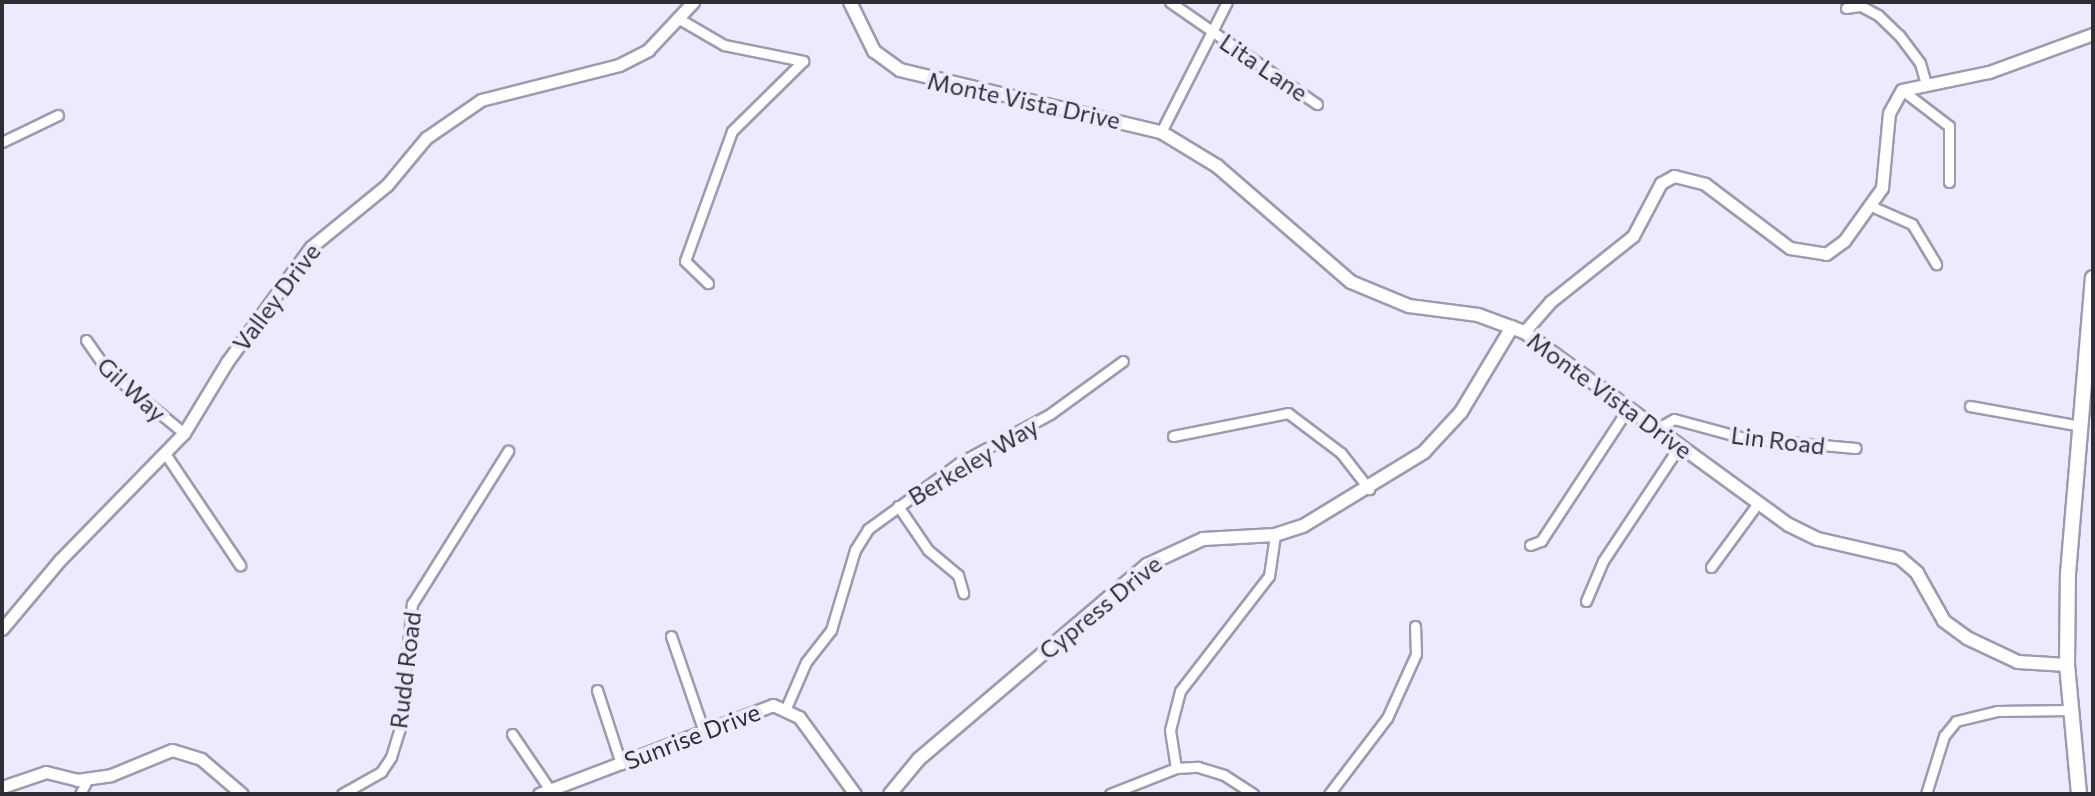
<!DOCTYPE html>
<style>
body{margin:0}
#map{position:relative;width:2095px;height:796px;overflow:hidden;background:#ecebfd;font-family:Commissioner,sans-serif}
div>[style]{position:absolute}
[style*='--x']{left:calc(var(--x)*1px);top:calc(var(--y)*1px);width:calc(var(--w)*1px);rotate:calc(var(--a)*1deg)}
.roads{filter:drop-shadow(2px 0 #9c9baf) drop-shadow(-2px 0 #9c9baf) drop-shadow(0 2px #9c9baf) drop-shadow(0 -2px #9c9baf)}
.minor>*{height:9px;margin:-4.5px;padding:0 4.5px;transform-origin:4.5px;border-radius:4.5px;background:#fff}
.tertiary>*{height:11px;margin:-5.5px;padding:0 5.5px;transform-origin:5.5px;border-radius:5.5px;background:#fff}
.secondary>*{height:12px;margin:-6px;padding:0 6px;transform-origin:6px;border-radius:6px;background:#fff}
.primary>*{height:14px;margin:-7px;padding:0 7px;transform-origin:7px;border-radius:7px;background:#fff}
span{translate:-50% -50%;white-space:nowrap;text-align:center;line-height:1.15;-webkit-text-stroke:8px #ecebfd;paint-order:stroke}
.street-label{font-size:24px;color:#2f2e36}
.frame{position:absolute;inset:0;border:4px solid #2f2e36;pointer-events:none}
</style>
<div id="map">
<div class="roads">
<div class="minor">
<i style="--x:1170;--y:2;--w:179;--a:34.8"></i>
<i style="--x:1846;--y:8;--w:15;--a:-8"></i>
<i style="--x:1861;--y:6;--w:19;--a:28"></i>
<i style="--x:1878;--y:15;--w:29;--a:44"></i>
<i style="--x:1899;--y:35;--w:35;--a:53"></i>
<i style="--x:1920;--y:63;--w:22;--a:74"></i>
<i style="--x:681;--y:20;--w:50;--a:30.2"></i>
<i style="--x:724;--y:45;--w:81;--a:11.4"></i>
<i style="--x:803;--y:61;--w:100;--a:135.4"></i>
<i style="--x:732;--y:131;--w:138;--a:109.9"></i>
<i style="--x:685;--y:261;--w:32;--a:44"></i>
<i style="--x:1902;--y:90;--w:59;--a:37.5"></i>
<i style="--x:1949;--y:126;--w:56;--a:90"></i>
<i style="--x:1161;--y:132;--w:146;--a:-63.1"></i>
<i style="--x:2;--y:142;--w:62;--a:-25.7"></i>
<i style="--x:1871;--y:206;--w:45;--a:23.7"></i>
<i style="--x:1912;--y:224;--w:47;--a:59"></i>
<i style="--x:86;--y:340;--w:38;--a:55"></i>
<i style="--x:108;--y:371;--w:98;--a:39.2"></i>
<i style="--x:1970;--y:406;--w:113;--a:10.2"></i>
<i style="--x:1658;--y:428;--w:18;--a:-29"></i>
<i style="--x:1674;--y:419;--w:73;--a:15.2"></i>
<i style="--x:1744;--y:438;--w:112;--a:5.1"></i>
<i style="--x:1173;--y:436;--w:117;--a:-11.3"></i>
<i style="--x:1288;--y:413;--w:66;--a:37"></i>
<i style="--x:1341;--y:453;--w:46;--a:52.1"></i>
<i style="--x:166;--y:455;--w:133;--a:56.1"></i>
<i style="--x:898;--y:506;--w:53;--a:55.7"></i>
<i style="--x:928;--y:550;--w:39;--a:40"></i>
<i style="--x:958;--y:575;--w:19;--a:74"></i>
<i style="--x:1530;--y:545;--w:12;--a:-20"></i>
<i style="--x:1541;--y:541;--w:160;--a:-56.7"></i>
<i style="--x:1711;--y:567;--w:79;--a:-53.7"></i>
<i style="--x:1586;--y:601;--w:43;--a:-67"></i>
<i style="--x:1603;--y:561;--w:139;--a:-56.4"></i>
<i style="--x:671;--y:636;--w:102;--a:71"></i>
<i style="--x:597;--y:690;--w:78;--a:72"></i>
<i style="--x:786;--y:708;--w:50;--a:-66.5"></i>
<i style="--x:806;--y:662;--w:41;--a:-52"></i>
<i style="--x:831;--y:630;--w:84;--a:-73.3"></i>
<i style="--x:855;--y:550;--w:25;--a:-58"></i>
<i style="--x:868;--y:529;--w:112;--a:-36"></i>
<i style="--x:959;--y:463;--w:103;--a:-28.3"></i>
<i style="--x:1050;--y:414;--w:90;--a:-36"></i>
<i style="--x:512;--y:734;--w:68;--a:55.8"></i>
<i style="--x:1176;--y:768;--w:38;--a:-99"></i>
<i style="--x:1170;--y:730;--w:40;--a:-75.6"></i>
<i style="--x:1180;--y:691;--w:145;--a:-52.3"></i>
<i style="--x:1269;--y:576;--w:41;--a:-81.7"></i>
<i style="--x:80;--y:794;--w:16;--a:-63"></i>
<i style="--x:342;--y:794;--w:45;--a:-29.4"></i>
<i style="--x:381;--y:772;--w:18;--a:-56"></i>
<i style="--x:391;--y:757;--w:30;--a:-73"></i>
<i style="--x:400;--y:728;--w:125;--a:-84.5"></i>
<i style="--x:412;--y:604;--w:181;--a:-57.9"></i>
<i style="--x:1110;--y:794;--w:71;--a:-21.5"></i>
<i style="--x:1176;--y:768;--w:22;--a:-3"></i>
<i style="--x:1198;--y:767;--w:27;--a:17"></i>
<i style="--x:1224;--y:775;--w:35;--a:33"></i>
<i style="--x:1329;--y:794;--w:96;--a:-52.7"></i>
<i style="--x:1387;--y:718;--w:70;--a:-65.6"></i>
<i style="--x:1416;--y:654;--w:28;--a:-92"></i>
<i style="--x:1926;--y:794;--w:61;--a:-72.8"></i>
<i style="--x:1944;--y:736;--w:19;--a:-51"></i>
<i style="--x:1956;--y:721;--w:42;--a:-13.7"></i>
<i style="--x:1997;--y:711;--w:73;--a:-0.8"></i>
</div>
<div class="tertiary">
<i style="--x:1524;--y:332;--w:40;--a:-49"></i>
<i style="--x:1550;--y:302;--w:106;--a:-38.5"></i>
<i style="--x:1633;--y:236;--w:60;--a:-62.2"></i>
<i style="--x:1661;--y:183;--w:15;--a:-28"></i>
<i style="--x:1674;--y:176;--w:32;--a:14"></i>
<i style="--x:1705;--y:184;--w:106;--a:37"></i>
<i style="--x:1790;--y:248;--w:36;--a:9"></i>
<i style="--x:1826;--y:254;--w:22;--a:-36"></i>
<i style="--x:1844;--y:241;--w:65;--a:-54.4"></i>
<i style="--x:1882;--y:188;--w:75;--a:-84.7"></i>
<i style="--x:1889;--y:113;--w:26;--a:-61"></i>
<i style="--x:1902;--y:90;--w:89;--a:-11.7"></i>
<i style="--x:1989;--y:72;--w:111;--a:-20.1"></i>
<i style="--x:2;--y:629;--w:90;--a:-50"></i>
<i style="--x:60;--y:560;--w:177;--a:-45.7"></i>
<i style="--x:184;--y:433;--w:83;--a:-58.8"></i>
<i style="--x:227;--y:362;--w:142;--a:-53.9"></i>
<i style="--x:311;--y:247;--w:98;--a:-39.2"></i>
<i style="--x:387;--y:185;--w:61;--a:-50.3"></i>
<i style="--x:426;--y:138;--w:67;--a:-34.6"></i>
<i style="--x:481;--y:100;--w:142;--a:-14.2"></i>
<i style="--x:619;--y:65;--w:33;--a:-27"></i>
<i style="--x:648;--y:50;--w:66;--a:-46.8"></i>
<i style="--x:2;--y:787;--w:46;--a:-18.8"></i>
<i style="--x:46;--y:772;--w:32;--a:14"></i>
<i style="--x:77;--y:780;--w:34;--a:-8"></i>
<i style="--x:111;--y:775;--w:66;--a:-22.3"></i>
<i style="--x:172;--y:750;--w:30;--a:17"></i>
<i style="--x:201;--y:759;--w:54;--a:40.5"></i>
<i style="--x:539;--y:794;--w:250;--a:-20.8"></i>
<i style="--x:773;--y:705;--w:29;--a:25"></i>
<i style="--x:799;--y:717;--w:95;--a:54"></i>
</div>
<div class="secondary">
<i style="--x:850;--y:2;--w:55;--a:63.9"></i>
<i style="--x:874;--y:51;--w:32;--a:36"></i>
<i style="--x:900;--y:70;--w:268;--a:13.4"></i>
<i style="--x:1161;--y:132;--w:66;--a:31.3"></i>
<i style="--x:1217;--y:166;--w:177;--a:40.9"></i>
<i style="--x:1351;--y:282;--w:63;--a:22.5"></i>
<i style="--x:1409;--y:306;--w:70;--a:7.4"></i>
<i style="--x:1478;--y:315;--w:49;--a:20.3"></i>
<i style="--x:1524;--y:332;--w:328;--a:36.1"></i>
<i style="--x:1789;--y:525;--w:32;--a:26"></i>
<i style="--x:1818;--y:539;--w:84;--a:13"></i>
<i style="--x:1900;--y:558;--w:23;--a:41"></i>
<i style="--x:1917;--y:573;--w:55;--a:60.6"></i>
<i style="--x:1944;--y:621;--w:29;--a:36"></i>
<i style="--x:1967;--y:638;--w:56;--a:25.2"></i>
<i style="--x:2018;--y:662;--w:49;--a:3.5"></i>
<i style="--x:890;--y:794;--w:45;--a:-50.4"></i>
<i style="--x:919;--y:759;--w:299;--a:-40.4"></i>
<i style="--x:1147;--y:565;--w:62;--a:-24.9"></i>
<i style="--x:1203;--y:539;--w:72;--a:-3.2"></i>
<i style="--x:1275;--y:535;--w:29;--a:-18"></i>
<i style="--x:1303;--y:526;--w:142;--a:-31.4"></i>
<i style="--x:1424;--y:452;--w:54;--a:-47.2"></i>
<i style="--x:1461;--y:412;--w:99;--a:-59"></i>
</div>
<div class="primary">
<i style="--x:2079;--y:794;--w:130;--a:-95.3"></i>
<i style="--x:2067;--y:665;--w:91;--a:-89.4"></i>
<i style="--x:2068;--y:574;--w:297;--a:-85.2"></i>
</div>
</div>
<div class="street-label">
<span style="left:1264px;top:67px;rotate:34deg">Lita Lane</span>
<span style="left:1024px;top:100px;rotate:12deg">Monte Vista Drive</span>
<span style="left:276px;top:297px;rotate:-53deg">Valley Drive</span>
<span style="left:132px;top:389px;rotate:42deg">Gil Way</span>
<span style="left:1610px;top:395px;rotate:36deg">Monte Vista Drive</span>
<span style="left:1778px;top:440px;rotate:7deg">Lin Road</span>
<span style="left:973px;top:461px;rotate:-31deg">Berkeley Way</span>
<span style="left:1100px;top:607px;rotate:-39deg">Cypress Drive</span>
<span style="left:405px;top:670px;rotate:-83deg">Rudd Road</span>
<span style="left:692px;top:736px;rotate:-21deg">Sunrise Drive</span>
</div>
<div class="frame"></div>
</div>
